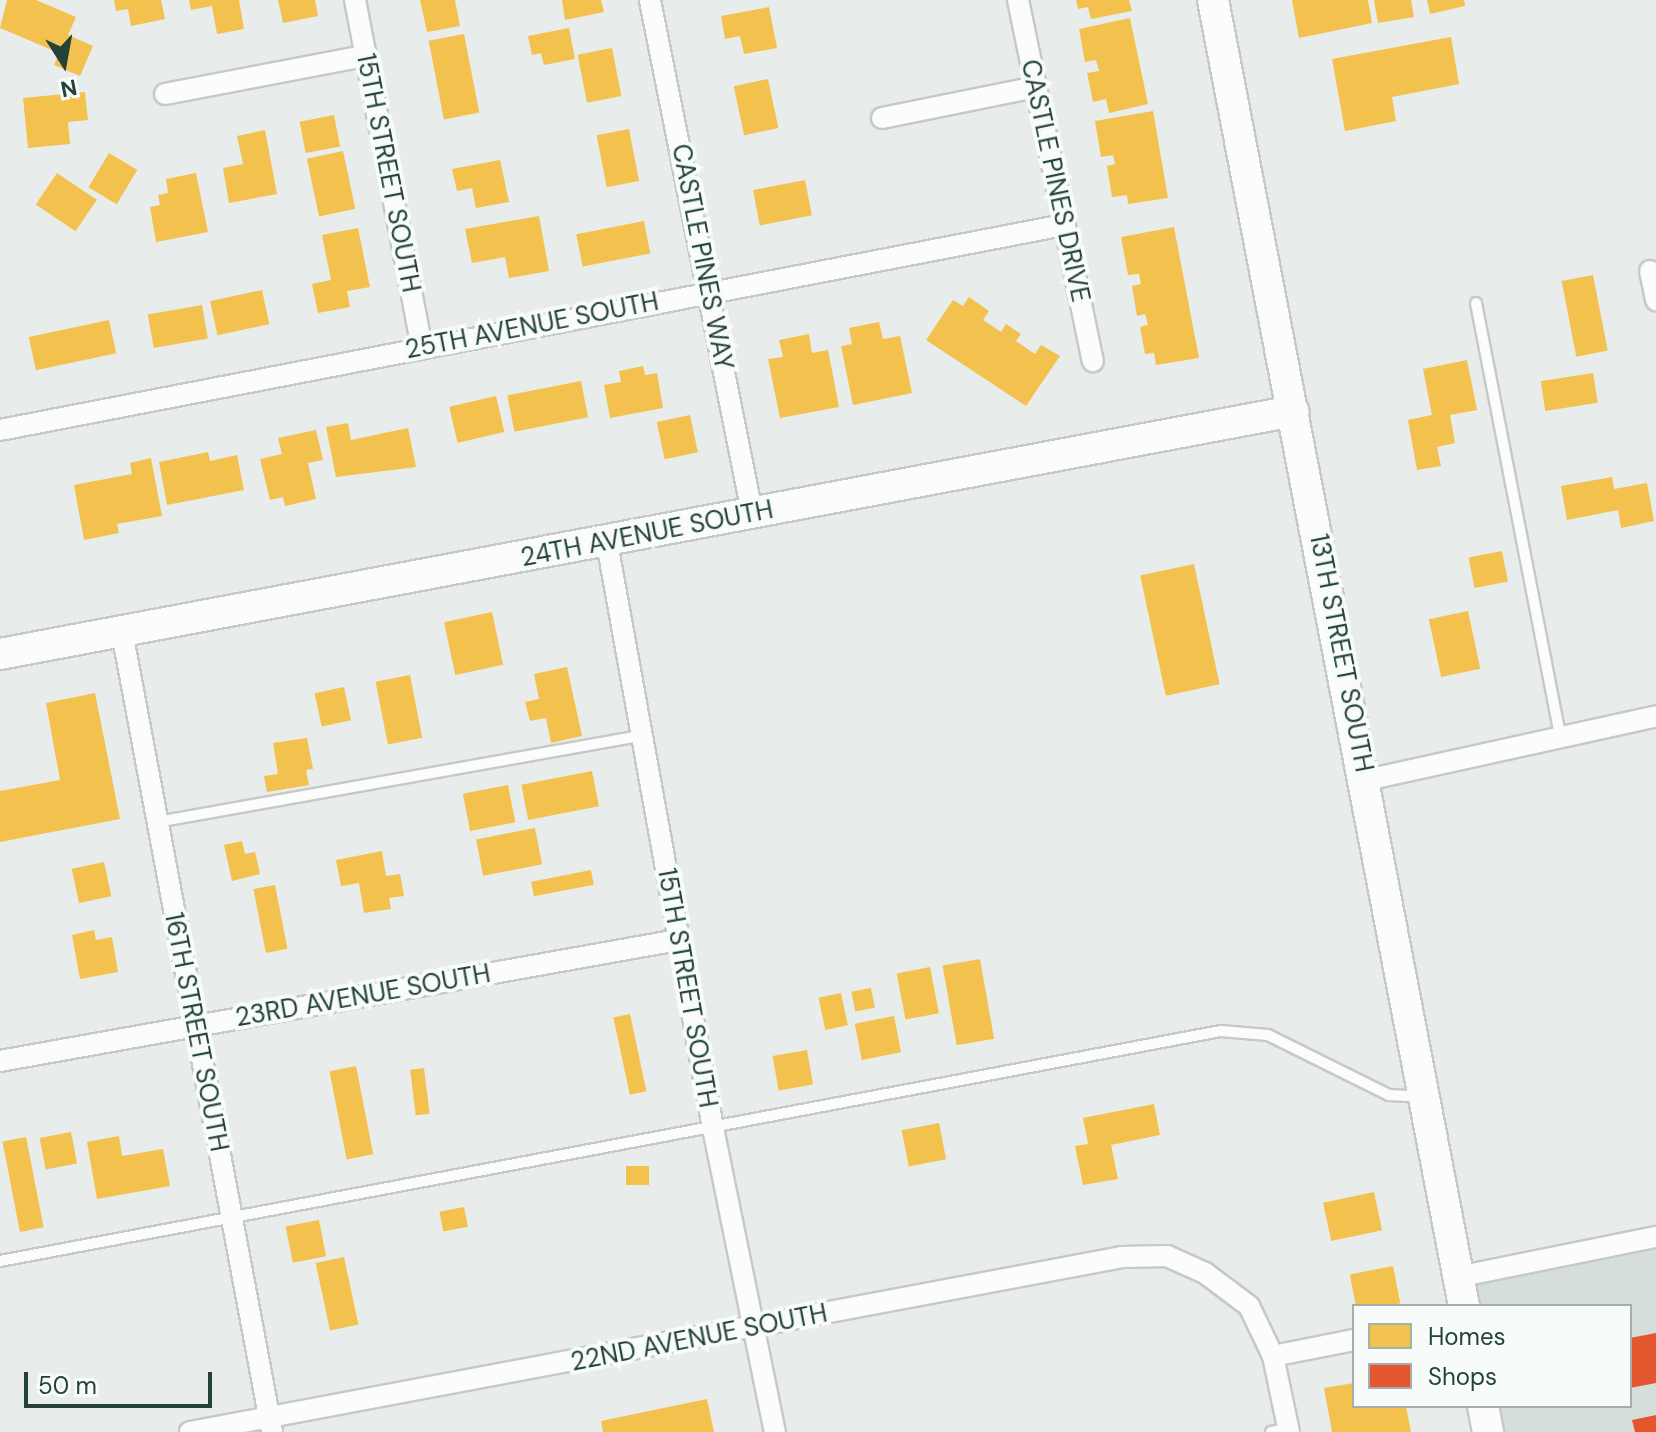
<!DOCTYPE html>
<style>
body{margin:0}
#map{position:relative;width:1656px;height:1432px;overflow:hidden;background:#e8edeb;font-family:"DM Sans",sans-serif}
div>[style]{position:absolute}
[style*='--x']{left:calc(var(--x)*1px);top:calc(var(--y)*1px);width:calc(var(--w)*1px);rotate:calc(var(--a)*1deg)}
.built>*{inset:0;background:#d6dedb}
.homes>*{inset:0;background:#f2c14e;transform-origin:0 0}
.shops>*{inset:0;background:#e4572e}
.roads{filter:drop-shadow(2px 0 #c5cac8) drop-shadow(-2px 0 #c5cac8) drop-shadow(0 2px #c5cac8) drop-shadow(0 -2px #c5cac8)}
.lane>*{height:10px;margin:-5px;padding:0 5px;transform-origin:5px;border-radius:5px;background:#fcfcfc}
.street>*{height:20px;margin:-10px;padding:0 10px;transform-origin:10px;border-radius:10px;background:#fcfcfc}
.secondary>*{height:30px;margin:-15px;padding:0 15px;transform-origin:15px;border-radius:15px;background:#fcfcfc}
span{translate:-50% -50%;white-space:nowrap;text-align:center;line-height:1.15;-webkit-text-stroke:8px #f7fbf9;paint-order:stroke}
.street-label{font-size:26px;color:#24423a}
.legend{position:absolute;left:1352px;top:1304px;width:280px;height:104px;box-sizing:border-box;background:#f7fbf9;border:2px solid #a3b1ad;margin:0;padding:10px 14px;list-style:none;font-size:24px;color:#24423a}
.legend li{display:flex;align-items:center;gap:16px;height:40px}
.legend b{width:40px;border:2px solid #a3b1ad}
.north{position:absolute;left:24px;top:24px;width:80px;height:80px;-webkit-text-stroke:6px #f7fbf9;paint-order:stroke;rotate:169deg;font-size:22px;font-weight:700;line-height:32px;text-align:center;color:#24423a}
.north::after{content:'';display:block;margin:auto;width:28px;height:36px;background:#24423a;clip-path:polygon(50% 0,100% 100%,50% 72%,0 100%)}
.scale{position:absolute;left:24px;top:1372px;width:188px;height:36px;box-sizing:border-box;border:4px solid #24423a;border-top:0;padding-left:10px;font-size:24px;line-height:28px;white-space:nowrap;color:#24423a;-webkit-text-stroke:6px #f7fbf9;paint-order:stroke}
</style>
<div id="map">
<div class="built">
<i style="clip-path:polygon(1656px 1237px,1656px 1432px,1488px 1432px,1483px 1406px,1630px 1406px,1630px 1306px,1464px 1306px,1457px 1277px)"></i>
</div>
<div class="homes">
<i style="clip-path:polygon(7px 0,36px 0,76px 17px,68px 35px,93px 46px,80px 76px,54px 65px,59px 53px,0 28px)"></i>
<i style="clip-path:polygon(114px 0,161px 0,165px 19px,131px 26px,128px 9px,116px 11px)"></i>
<i style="clip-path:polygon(189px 0,239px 0,244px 29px,217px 34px,212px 6px,191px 10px)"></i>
<i style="clip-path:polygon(278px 0,315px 0,318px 16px,283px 23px)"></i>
<i style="clip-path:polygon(420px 0,455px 0,460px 26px,427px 32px)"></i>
<i style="clip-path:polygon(562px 0,601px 0,604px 12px,565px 20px)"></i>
<i style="clip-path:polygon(1076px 0,1129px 0,1132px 11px,1091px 19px,1088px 7px,1078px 9px)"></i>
<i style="clip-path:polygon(1292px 0,1368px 0,1372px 23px,1299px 38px)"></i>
<i style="clip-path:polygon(1374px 0,1411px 0,1414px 17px,1378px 23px)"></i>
<i style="clip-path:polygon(1427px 0,1464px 0,1465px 6px,1430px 14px)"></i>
<i style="clip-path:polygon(769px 7px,777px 48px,744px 54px,740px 36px,725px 39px,721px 16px)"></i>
<i style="clip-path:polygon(1130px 18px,1148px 104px,1109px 113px,1106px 99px,1093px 102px,1087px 73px,1099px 71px,1096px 60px,1085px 62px,1079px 29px)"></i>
<i style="clip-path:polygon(569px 28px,575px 59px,544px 65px,541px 53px,532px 55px,528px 36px)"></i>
<i style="left:464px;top:34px;width:80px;height:36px;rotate:79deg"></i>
<i style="clip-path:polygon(1451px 37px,1459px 84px,1392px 97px,1396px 121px,1345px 131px,1332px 59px)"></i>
<i style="left:612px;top:48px;width:49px;height:35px;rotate:79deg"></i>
<i style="left:768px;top:79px;width:50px;height:35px;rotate:78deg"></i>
<i style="clip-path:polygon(85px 92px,88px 120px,68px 122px,70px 144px,28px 148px,23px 98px)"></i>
<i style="clip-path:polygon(1153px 111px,1168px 198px,1128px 204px,1127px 195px,1112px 197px,1107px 166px,1115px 164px,1113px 155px,1101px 157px,1095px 121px)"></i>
<i style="left:334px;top:115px;width:32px;height:35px;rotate:79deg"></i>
<i style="left:629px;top:129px;width:53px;height:33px;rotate:79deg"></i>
<i style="clip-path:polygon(265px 130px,277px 194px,229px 203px,223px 168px,243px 164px,237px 136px)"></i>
<i style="left:343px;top:151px;width:59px;height:37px;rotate:78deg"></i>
<i style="left:109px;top:153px;width:33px;height:40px;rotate:31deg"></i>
<i style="clip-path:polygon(500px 160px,509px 202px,476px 208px,472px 188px,457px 191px,452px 169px)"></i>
<i style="left:57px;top:173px;width:48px;height:38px;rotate:34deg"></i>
<i style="clip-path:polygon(196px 173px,208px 232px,156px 242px,150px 207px,160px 205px,158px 195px,168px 193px,166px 179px)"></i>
<i style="left:805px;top:180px;width:36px;height:53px;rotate:79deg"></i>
<i style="clip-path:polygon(539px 216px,549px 271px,509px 278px,505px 257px,472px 263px,465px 229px)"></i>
<i style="left:644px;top:221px;width:33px;height:69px;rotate:79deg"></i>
<i style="clip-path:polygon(1174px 227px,1199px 358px,1156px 365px,1154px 353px,1145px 354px,1140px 327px,1148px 325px,1145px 314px,1137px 316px,1132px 286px,1141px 284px,1139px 274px,1128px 275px,1121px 237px)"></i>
<i style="clip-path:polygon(358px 228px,370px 287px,347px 291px,350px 307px,318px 313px,312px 284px,331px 280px,322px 235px)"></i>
<i style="left:1593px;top:275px;width:77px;height:32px;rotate:79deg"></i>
<i style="left:262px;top:290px;width:35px;height:53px;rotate:78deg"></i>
<i style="clip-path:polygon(969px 297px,989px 311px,983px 320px,1001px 332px,1006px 324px,1021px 334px,1016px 341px,1035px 354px,1041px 345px,1060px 356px,1026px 406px,926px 340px,953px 300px,963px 306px)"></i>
<i style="left:202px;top:305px;width:34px;height:55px;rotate:80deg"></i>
<i style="left:109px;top:320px;width:34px;height:82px;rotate:78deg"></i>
<i style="clip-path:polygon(879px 322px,883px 339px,900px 336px,912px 393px,853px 405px,841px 346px,852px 344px,849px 328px)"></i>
<i style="clip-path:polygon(809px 334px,812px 353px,828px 350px,839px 407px,780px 418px,768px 359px,783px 357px,779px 340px)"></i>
<i style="clip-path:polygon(1467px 360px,1477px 410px,1450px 415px,1455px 443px,1437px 447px,1441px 466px,1417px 470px,1408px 420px,1432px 415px,1423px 369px)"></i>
<i style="clip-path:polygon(643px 366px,645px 375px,657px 373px,663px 408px,610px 418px,604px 385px,621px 382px,619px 371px)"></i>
<i style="left:1593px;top:373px;width:30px;height:53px;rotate:81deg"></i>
<i style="left:581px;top:381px;width:37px;height:75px;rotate:79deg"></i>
<i style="left:496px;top:396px;width:37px;height:48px;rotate:77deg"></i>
<i style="left:690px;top:415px;width:38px;height:34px;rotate:78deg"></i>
<i style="clip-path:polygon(348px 423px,351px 440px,408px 428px,416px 467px,336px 477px,326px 427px)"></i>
<i style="clip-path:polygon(316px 430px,323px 460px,308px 463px,316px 499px,285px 506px,283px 497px,270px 500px,260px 459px,282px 454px,278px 438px)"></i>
<i style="clip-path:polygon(208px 452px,210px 461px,237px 455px,244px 490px,167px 505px,159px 462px)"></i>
<i style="clip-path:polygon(151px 458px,162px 516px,117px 524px,119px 533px,84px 540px,74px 485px,132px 474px,130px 463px)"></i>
<i style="clip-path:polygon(1612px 477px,1614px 489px,1647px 483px,1654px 521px,1621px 528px,1618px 510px,1567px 520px,1561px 486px)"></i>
<i style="left:1502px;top:551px;width:31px;height:34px;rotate:79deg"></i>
<i style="left:1194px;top:564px;width:123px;height:55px;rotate:78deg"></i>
<i style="left:1468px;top:611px;width:59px;height:40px;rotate:78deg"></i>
<i style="left:492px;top:612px;width:54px;height:49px;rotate:78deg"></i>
<i style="clip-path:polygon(567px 667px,582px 736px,551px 743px,546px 718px,530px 721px,525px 702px,539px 699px,534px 674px)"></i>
<i style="left:410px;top:675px;width:64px;height:35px;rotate:79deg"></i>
<i style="left:344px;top:687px;width:34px;height:30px;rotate:78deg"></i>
<i style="clip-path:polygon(95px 693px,120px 819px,0 842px,0 791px,60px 780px,46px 703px)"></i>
<i style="clip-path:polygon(307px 738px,313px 769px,306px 770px,309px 785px,267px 792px,264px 776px,278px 774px,273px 743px)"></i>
<i style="left:592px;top:771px;width:36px;height:72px;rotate:79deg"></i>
<i style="left:508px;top:785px;width:38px;height:46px;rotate:79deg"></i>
<i style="left:535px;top:828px;width:37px;height:60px;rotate:79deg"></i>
<i style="clip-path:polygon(242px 841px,245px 854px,255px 852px,260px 874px,232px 881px,224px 845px)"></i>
<i style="clip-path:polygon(382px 851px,386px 876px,400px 874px,404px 896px,389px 898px,391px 909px,364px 913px,359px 883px,341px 886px,336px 860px)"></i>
<i style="left:104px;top:862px;width:35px;height:33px;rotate:78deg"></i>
<i style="left:591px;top:870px;width:15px;height:61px;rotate:79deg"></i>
<i style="left:275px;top:885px;width:65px;height:22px;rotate:79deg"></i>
<i style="clip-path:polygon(94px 930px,96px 940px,112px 937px,118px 972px,80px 979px,72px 935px)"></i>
<i style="left:980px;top:959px;width:81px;height:38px;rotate:80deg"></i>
<i style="left:930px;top:967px;width:47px;height:34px;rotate:79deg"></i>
<i style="left:871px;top:988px;width:20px;height:20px;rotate:79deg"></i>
<i style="left:841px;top:993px;width:33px;height:23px;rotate:78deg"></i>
<i style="left:630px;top:1014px;width:79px;height:17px;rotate:78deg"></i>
<i style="left:894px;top:1016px;width:37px;height:40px;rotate:79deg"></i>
<i style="left:807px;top:1050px;width:35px;height:35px;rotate:80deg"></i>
<i style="left:356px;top:1066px;width:90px;height:27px;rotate:79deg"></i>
<i style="left:424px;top:1068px;width:46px;height:14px;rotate:83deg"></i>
<i style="clip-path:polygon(1154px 1104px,1160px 1135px,1111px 1145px,1118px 1179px,1083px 1185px,1075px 1146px,1088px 1144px,1083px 1118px)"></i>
<i style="left:939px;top:1123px;width:37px;height:38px;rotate:79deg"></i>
<i style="left:71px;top:1132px;width:32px;height:32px;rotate:79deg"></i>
<i style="clip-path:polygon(119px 1136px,122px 1156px,163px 1149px,170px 1186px,97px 1199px,87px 1142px)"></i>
<i style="left:26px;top:1137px;width:92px;height:24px;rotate:79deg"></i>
<i style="left:649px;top:1166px;width:19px;height:23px;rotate:90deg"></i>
<i style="left:1374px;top:1192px;width:39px;height:52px;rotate:78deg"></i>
<i style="left:464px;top:1207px;width:20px;height:25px;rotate:79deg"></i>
<i style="left:319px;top:1220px;width:37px;height:34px;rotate:79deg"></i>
<i style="left:344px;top:1257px;width:69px;height:29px;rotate:78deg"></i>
<i style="left:1393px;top:1266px;width:38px;height:44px;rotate:79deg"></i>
<i style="clip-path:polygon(1354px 1383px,1354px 1406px,1406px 1406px,1411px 1432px,1332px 1432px,1324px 1388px)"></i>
<i style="clip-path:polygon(707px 1399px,714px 1432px,603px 1432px,601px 1421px)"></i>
</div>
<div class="shops">
<i style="clip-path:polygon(1656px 1333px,1656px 1383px,1630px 1388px,1630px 1338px)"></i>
<i style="clip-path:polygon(1656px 1415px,1656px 1432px,1635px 1432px,1632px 1420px)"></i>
</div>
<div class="roads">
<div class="lane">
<i style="--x:1476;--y:303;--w:440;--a:79"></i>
<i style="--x:157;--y:822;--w:493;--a:-10.1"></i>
<i style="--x:0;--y:1261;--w:1242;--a:-10.67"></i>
<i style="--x:1221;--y:1031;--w:47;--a:4.9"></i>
<i style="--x:1268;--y:1035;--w:135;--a:26.4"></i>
<i style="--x:1389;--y:1095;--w:33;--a:3"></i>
<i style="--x:1271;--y:1432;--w:17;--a:-10"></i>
</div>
<div class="street">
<i style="--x:355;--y:0;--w:353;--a:79.1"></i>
<i style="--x:650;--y:0;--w:523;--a:78.75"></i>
<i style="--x:1018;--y:0;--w:369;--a:78.3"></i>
<i style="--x:165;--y:94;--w:204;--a:-10.8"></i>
<i style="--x:882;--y:118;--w:157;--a:-11.4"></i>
<i style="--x:1650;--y:271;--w:30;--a:78"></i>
<i style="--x:0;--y:430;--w:1084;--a:-10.91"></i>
<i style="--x:607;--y:543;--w:595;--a:79.73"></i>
<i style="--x:713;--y:1128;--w:310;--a:78.5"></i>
<i style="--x:122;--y:632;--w:814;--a:79.38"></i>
<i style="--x:1366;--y:780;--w:297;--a:-12.4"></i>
<i style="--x:0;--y:1061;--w:689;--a:-10.12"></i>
<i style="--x:1457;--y:1277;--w:203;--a:-11.4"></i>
<i style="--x:1273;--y:1356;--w:83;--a:-11.2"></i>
<i style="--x:190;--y:1432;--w:948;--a:-10.63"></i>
<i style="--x:1122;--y:1257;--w:45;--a:-1.3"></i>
<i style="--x:1167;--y:1256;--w:42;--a:24.1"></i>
<i style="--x:1205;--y:1273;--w:55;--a:36.9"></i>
<i style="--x:1249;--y:1306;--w:55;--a:64.4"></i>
<i style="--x:1273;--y:1356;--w:78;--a:78.1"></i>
</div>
<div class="secondary">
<i style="--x:1213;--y:0;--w:1330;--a:79.12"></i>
<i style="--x:0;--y:654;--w:1316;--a:-10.64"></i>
<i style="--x:1483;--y:1406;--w:26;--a:79"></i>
</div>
</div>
<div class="street-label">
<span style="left:388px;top:173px;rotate:79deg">15TH STREET SOUTH</span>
<span style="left:1055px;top:181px;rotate:78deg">CASTLE PINES DRIVE</span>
<span style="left:702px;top:257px;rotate:79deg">CASTLE PINES WAY</span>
<span style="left:532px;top:326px;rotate:-11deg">25TH AVENUE SOUTH</span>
<span style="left:647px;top:534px;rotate:-11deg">24TH AVENUE SOUTH</span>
<span style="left:1341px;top:653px;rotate:79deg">13TH STREET SOUTH</span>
<span style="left:687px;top:988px;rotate:80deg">15TH STREET SOUTH</span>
<span style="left:363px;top:996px;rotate:-10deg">23RD AVENUE SOUTH</span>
<span style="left:196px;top:1032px;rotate:79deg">16TH STREET SOUTH</span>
<span style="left:699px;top:1338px;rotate:-11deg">22ND AVENUE SOUTH</span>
</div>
<ul class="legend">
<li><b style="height:22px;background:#f2c14e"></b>Homes</li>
<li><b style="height:22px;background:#e4572e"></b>Shops</li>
</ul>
<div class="north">N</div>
<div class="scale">50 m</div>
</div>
